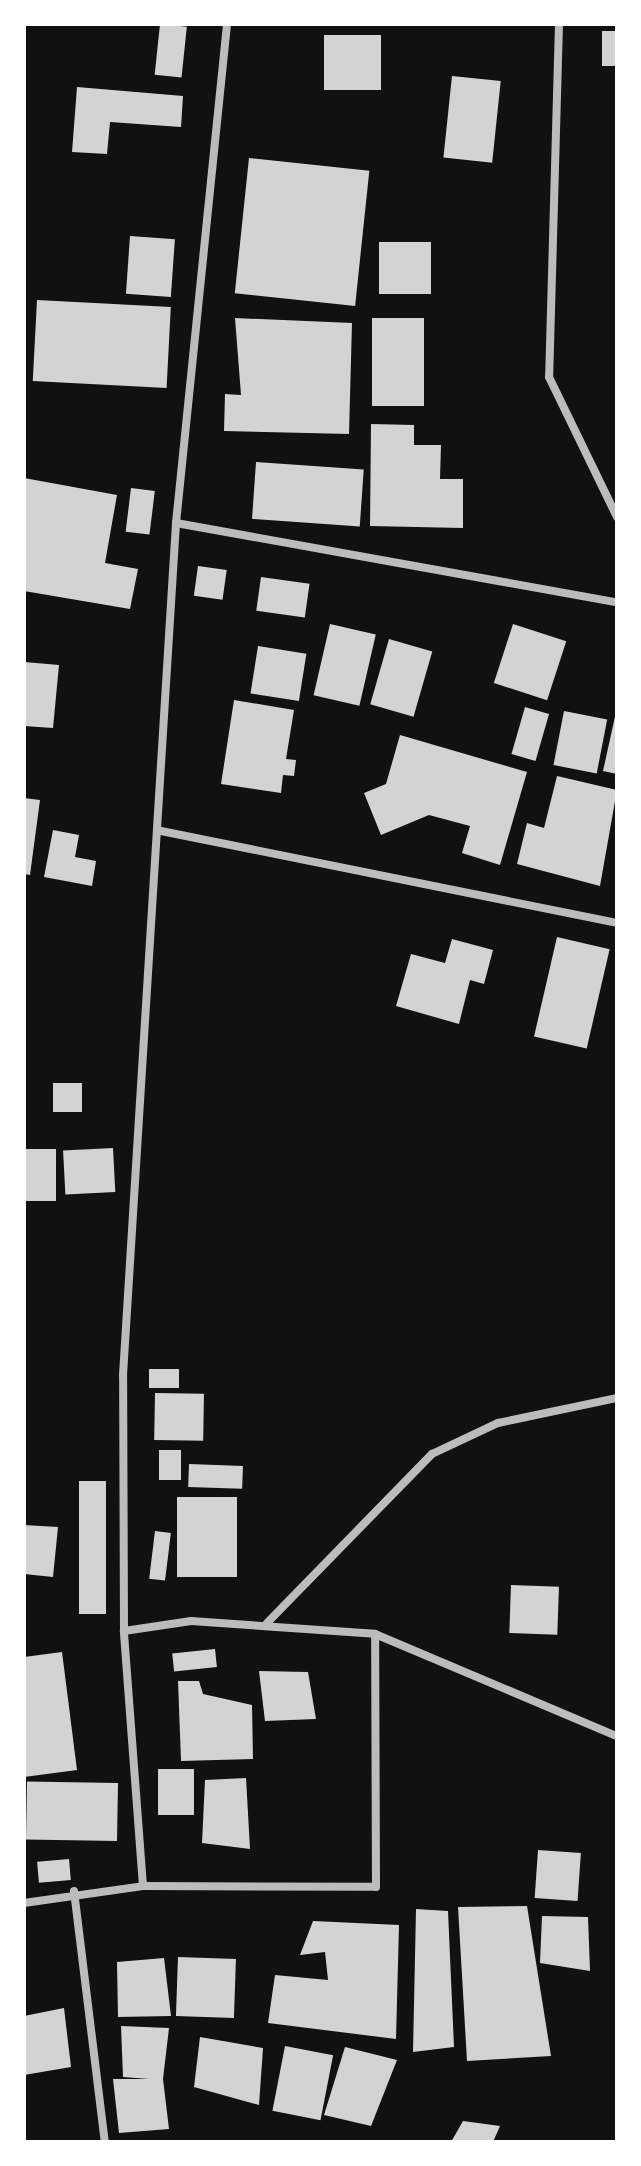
<!DOCTYPE html>
<style>
body{margin:0}
#map{position:relative;width:641px;height:2166px;overflow:hidden;background:#111;font-family:Overpass,sans-serif}
div>[style]{position:absolute}
[style*='--x']{left:calc(var(--x)*1px);top:calc(var(--y)*1px);width:calc(var(--w)*1px);rotate:calc(var(--a)*1deg)}
.building>*{inset:0;background:#d3d3d3;transform-origin:0 0}
.minor>*{height:8px;margin:-4px;padding:0 4px;transform-origin:4px;border-radius:4px;background:#bcbcbc}
span{translate:-50% -50%;white-space:nowrap;text-align:center;line-height:1.15;-webkit-text-stroke:6px #fff;paint-order:stroke}
.frame{position:absolute;inset:0;border:26px solid #fff;pointer-events:none}
</style>
<div id="map">
<div class="building">
<i style="left:160px;top:24px;width:27px;height:51px;rotate:6deg"></i>
<i style="left:602px;top:31px;width:15px;height:35px"></i>
<i style="left:324px;top:35px;width:57px;height:55px"></i>
<i style="left:452px;top:76px;width:49px;height:82px;rotate:6deg"></i>
<i style="clip-path:polygon(77px 87px,183px 96px,181px 127px,110px 122px,107px 154px,72px 152px)"></i>
<i style="left:249px;top:158px;width:121px;height:136px;rotate:6deg"></i>
<i style="left:130px;top:236px;width:45px;height:58px;rotate:4deg"></i>
<i style="left:379px;top:242px;width:52px;height:52px"></i>
<i style="left:37px;top:300px;width:134px;height:81px;rotate:3deg"></i>
<i style="clip-path:polygon(235px 318px,352px 323px,349px 434px,224px 431px,225px 394px,241px 395px)"></i>
<i style="left:372px;top:318px;width:52px;height:88px"></i>
<i style="clip-path:polygon(371px 424px,414px 425px,414px 445px,441px 445px,440px 479px,463px 479px,463px 528px,370px 526px)"></i>
<i style="left:256px;top:462px;width:108px;height:57px;rotate:4deg"></i>
<i style="clip-path:polygon(24px 478px,117px 495px,105px 563px,138px 569px,130px 609px,24px 591px)"></i>
<i style="left:131px;top:488px;width:24px;height:44px;rotate:7deg"></i>
<i style="left:198px;top:566px;width:29px;height:30px;rotate:8deg"></i>
<i style="left:261px;top:577px;width:49px;height:34px;rotate:8deg"></i>
<i style="left:330px;top:624px;width:47px;height:73px;rotate:13deg"></i>
<i style="left:513px;top:624px;width:56px;height:62px;rotate:18deg"></i>
<i style="left:389px;top:639px;width:45px;height:68px;rotate:16deg"></i>
<i style="left:258px;top:646px;width:49px;height:48px;rotate:9deg"></i>
<i style="clip-path:polygon(24px 662px,59px 665px,53px 728px,24px 726px)"></i>
<i style="clip-path:polygon(234px 700px,294px 710px,286px 759px,296px 760px,294px 776px,283px 775px,281px 793px,221px 784px)"></i>
<i style="left:525px;top:707px;width:25px;height:49px;rotate:16deg"></i>
<i style="left:564px;top:711px;width:44px;height:55px;rotate:11deg"></i>
<i style="clip-path:polygon(616px 712px,617px 712px,617px 774px,603px 771px)"></i>
<i style="clip-path:polygon(400px 735px,527px 772px,500px 865px,462px 853px,470px 826px,429px 815px,381px 835px,364px 793px,386px 784px)"></i>
<i style="clip-path:polygon(557px 776px,617px 790px,600px 886px,517px 864px,527px 823px,544px 828px)"></i>
<i style="clip-path:polygon(24px 798px,40px 800px,30px 875px,24px 874px)"></i>
<i style="clip-path:polygon(53px 830px,79px 835px,75px 857px,96px 861px,92px 886px,44px 877px)"></i>
<i style="left:557px;top:937px;width:54px;height:102px;rotate:13deg"></i>
<i style="clip-path:polygon(452px 939px,493px 950px,484px 984px,470px 980px,459px 1024px,396px 1006px,411px 954px,445px 963px)"></i>
<i style="left:53px;top:1083px;width:29px;height:29px"></i>
<i style="left:113px;top:1148px;width:44px;height:50px;rotate:87deg"></i>
<i style="left:24px;top:1149px;width:32px;height:52px"></i>
<i style="left:149px;top:1369px;width:30px;height:19px"></i>
<i style="left:155px;top:1393px;width:49px;height:47px;rotate:1deg"></i>
<i style="left:159px;top:1450px;width:22px;height:30px"></i>
<i style="left:189px;top:1464px;width:54px;height:23px;rotate:2deg"></i>
<i style="left:79px;top:1481px;width:27px;height:133px"></i>
<i style="left:177px;top:1497px;width:60px;height:80px"></i>
<i style="clip-path:polygon(24px 1525px,58px 1527px,53px 1577px,24px 1574px)"></i>
<i style="left:155px;top:1531px;width:16px;height:48px;rotate:7deg"></i>
<i style="left:511px;top:1585px;width:48px;height:48px;rotate:2deg"></i>
<i style="left:215px;top:1649px;width:18px;height:43px;rotate:84deg"></i>
<i style="clip-path:polygon(62px 1652px,77px 1770px,24px 1777px,24px 1657px)"></i>
<i style="clip-path:polygon(259px 1671px,308px 1672px,316px 1719px,265px 1721px)"></i>
<i style="clip-path:polygon(178px 1681px,199px 1681px,203px 1694px,252px 1705px,253px 1759px,181px 1761px)"></i>
<i style="left:158px;top:1769px;width:36px;height:46px"></i>
<i style="clip-path:polygon(246px 1778px,250px 1849px,202px 1843px,205px 1780px)"></i>
<i style="left:118px;top:1783px;width:58px;height:91px;rotate:91deg"></i>
<i style="left:538px;top:1850px;width:43px;height:48px;rotate:4deg"></i>
<i style="left:69px;top:1859px;width:21px;height:32px;rotate:85deg"></i>
<i style="clip-path:polygon(527px 1906px,551px 2056px,467px 2061px,458px 1907px)"></i>
<i style="clip-path:polygon(416px 1909px,448px 1911px,454px 2047px,413px 2052px)"></i>
<i style="clip-path:polygon(542px 1916px,588px 1917px,590px 1971px,540px 1963px)"></i>
<i style="clip-path:polygon(313px 1921px,399px 1925px,396px 2039px,268px 2023px,275px 1975px,328px 1980px,325px 1952px,300px 1955px)"></i>
<i style="left:178px;top:1957px;width:58px;height:59px;rotate:2deg"></i>
<i style="clip-path:polygon(164px 1958px,171px 2016px,118px 2017px,117px 1962px)"></i>
<i style="clip-path:polygon(64px 2008px,71px 2067px,24px 2075px,24px 2016px)"></i>
<i style="clip-path:polygon(121px 2026px,169px 2028px,163px 2079px,169px 2129px,119px 2133px,113px 2079px,149px 2079px,123px 2077px)"></i>
<i style="clip-path:polygon(200px 2037px,263px 2048px,259px 2105px,194px 2087px)"></i>
<i style="left:285px;top:2046px;width:49px;height:66px;rotate:11deg"></i>
<i style="clip-path:polygon(345px 2047px,397px 2060px,371px 2126px,324px 2115px)"></i>
<i style="clip-path:polygon(463px 2121px,500px 2126px,493px 2142px,451px 2142px)"></i>
</div>
<div class="minor">
<i style="--x:559;--y:24;--w:353;--a:91.6"></i>
<i style="--x:549;--y:377;--w:156;--a:64.1"></i>
<i style="--x:176;--y:523;--w:448;--a:10.2"></i>
<i style="--x:161;--y:831;--w:465;--a:11.4"></i>
<i style="--x:267;--y:1623;--w:236;--a:-45.7"></i>
<i style="--x:432;--y:1454;--w:73;--a:-25.2"></i>
<i style="--x:498;--y:1423;--w:122;--a:-11.9"></i>
<i style="--x:124;--y:1631;--w:68;--a:-8.5"></i>
<i style="--x:191;--y:1621;--w:184;--a:4"></i>
<i style="--x:375;--y:1634;--w:263;--a:22.9"></i>
<i style="--x:143;--y:1886;--w:256;--a:-94.3"></i>
<i style="--x:124;--y:1631;--w:256;--a:-90.2"></i>
<i style="--x:123;--y:1375;--w:854;--a:-86.44"></i>
<i style="--x:176;--y:523;--w:502;--a:-84.16"></i>
<i style="--x:74;--y:1891;--w:253;--a:83"></i>
<i style="--x:24;--y:1903;--w:120;--a:-8.1"></i>
<i style="--x:143;--y:1886;--w:233;--a:0.2"></i>
<i style="--x:376;--y:1887;--w:253;--a:-90.2"></i>
</div>
<div class="frame"></div>
</div>
